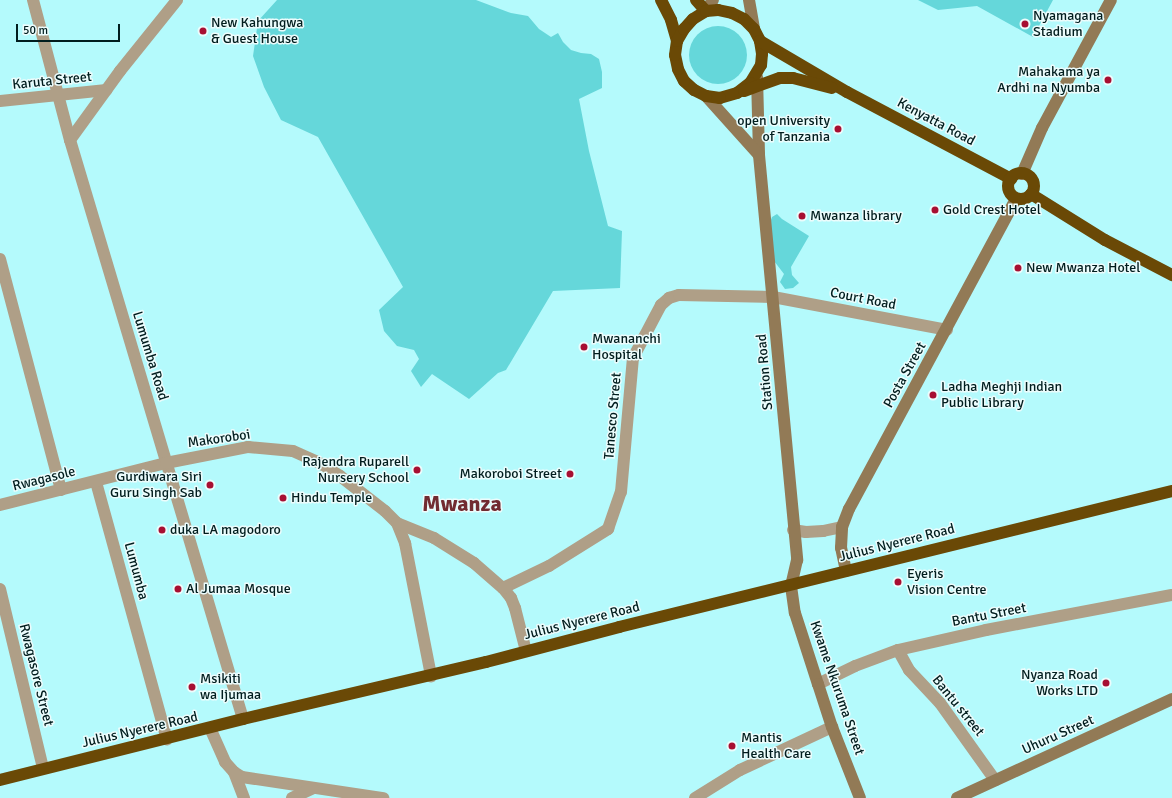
<!DOCTYPE html>
<style>
body{margin:0}
#map{position:relative;width:1172px;height:798px;overflow:hidden;background:#b4fafc;font-family:Signika,sans-serif}
div>[style]{position:absolute}
[style*='--x']{left:calc(var(--x)*1px);top:calc(var(--y)*1px);width:calc(var(--w)*1px);rotate:calc(var(--a)*1deg)}
.green>*{inset:0;background:#65d7da}
.round{border-radius:50%}
.street>*{height:12px;margin:-6px;padding:0 6px;transform-origin:6px;border-radius:6px;background:#af9f87}
.secondary>*{height:12px;margin:-6px;padding:0 6px;transform-origin:6px;border-radius:6px;background:#927a56}
.highway>*{height:12px;margin:-6px;padding:0 6px;transform-origin:6px;border-radius:6px;background:#6a4906}
.highway>.ring{margin:-6px;padding:0;box-sizing:content-box;background:none;border:12px solid #6a4906;border-radius:50%}
.dots>*{width:11px;height:11px;translate:-50% -50%;box-sizing:border-box;border:2px solid #ecfcfc;border-radius:50%}
span{translate:-50% -50%;white-space:nowrap;text-align:center;line-height:1.15;-webkit-text-stroke:3px #ecfcfc;paint-order:stroke}
.poi-label{font-size:14px;color:#011d1e}
.left{translate:0 -50%;text-align:left}
.right{translate:-100% -50%;text-align:right}
.street-label{font-size:14px;color:#011d1e}
.town-label{font-size:22px;color:#712b31;font-weight:700}
.scale{position:absolute;left:16px;top:24px;width:104px;height:18px;box-sizing:border-box;border:2px solid #011d1e;border-top:0;padding-left:5px;font-size:12px;line-height:14px;white-space:nowrap;color:#011d1e;-webkit-text-stroke:3px #ecfcfc;paint-order:stroke}
</style>
<div id="map">
<div class="green">
<i style="clip-path:polygon(277px 0,476px 0,511px 13px,528px 16px,539px 29px,551px 37px,558px 33px,563px 42px,571px 50px,581px 53px,591px 54px,599px 59px,602px 72px,602px 88px,579px 99px,589px 151px,608px 226px,622px 231px,620px 288px,553px 291px,506px 370px,498px 373px,469px 399px,432px 374px,421px 387px,411px 371px,419px 359px,414px 350px,397px 346px,384px 331px,379px 310px,403px 287px,318px 137px,281px 120px,264px 87px,253px 56px,258px 21px)"></i>
<i style="clip-path:polygon(918px 0,1053px 0,1033px 37px,977px 6px,938px 10px)"></i>
<i class="round" style="left:689px;top:26px;width:58px;height:58px"></i>
<i style="clip-path:polygon(777px 214px,782px 219px,809px 236px,791px 267px,792px 275px,799px 283px,793px 288px,785px 289px,780px 282px,784px 274px,771px 257px,769px 225px,772px 217px)"></i>
</div>
<div class="street">
<i style="--x:33;--y:0;--w:145;--a:75.2"></i>
<i style="--x:70;--y:140;--w:604;--a:73.36"></i>
<i style="--x:0;--y:101;--w:107;--a:-5.9"></i>
<i style="--x:70;--y:140;--w:85;--a:-54.1"></i>
<i style="--x:120;--y:71;--w:91;--a:-51.2"></i>
<i style="--x:0;--y:259;--w:239;--a:75.2"></i>
<i style="--x:96;--y:482;--w:267;--a:74.6"></i>
<i style="--x:0;--y:505;--w:171;--a:-14.2"></i>
<i style="--x:166;--y:463;--w:84;--a:-11"></i>
<i style="--x:248;--y:447;--w:45;--a:5.1"></i>
<i style="--x:293;--y:451;--w:27;--a:24"></i>
<i style="--x:318;--y:462;--w:26;--a:32"></i>
<i style="--x:340;--y:476;--w:57;--a:37.9"></i>
<i style="--x:385;--y:511;--w:17;--a:45"></i>
<i style="--x:397;--y:523;--w:22;--a:68"></i>
<i style="--x:405;--y:543;--w:136;--a:78.9"></i>
<i style="--x:397;--y:523;--w:40;--a:22"></i>
<i style="--x:434;--y:538;--w:47;--a:32"></i>
<i style="--x:474;--y:563;--w:38;--a:41"></i>
<i style="--x:503;--y:588;--w:13;--a:51"></i>
<i style="--x:511;--y:598;--w:11;--a:68"></i>
<i style="--x:515;--y:608;--w:44;--a:75.7"></i>
<i style="--x:793;--y:530;--w:13;--a:9"></i>
<i style="--x:806;--y:532;--w:17;--a:-3"></i>
<i style="--x:823;--y:531;--w:19;--a:-12"></i>
<i style="--x:503;--y:588;--w:51;--a:-25.6"></i>
<i style="--x:549;--y:566;--w:70;--a:-32.1"></i>
<i style="--x:608;--y:529;--w:39;--a:-71"></i>
<i style="--x:621;--y:492;--w:135;--a:-84.9"></i>
<i style="--x:633;--y:358;--w:60;--a:-62.2"></i>
<i style="--x:661;--y:305;--w:11;--a:-41"></i>
<i style="--x:669;--y:298;--w:10;--a:-17"></i>
<i style="--x:679;--y:295;--w:94;--a:1.2"></i>
<i style="--x:773;--y:297;--w:177;--a:10.7"></i>
<i style="--x:0;--y:589;--w:184;--a:76.5"></i>
<i style="--x:898;--y:650;--w:23;--a:61"></i>
<i style="--x:909;--y:670;--w:45;--a:46.8"></i>
<i style="--x:940;--y:703;--w:95;--a:54.5"></i>
<i style="--x:818;--y:684;--w:41;--a:-25.9"></i>
<i style="--x:855;--y:666;--w:46;--a:-20.4"></i>
<i style="--x:898;--y:650;--w:90;--a:-12.8"></i>
<i style="--x:986;--y:630;--w:189;--a:-10.7"></i>
<i style="--x:210;--y:728;--w:37;--a:66"></i>
<i style="--x:225;--y:762;--w:13;--a:48"></i>
<i style="--x:234;--y:772;--w:9;--a:32"></i>
<i style="--x:242;--y:777;--w:143;--a:8.5"></i>
<i style="--x:234;--y:772;--w:28;--a:69"></i>
<i style="--x:292;--y:798;--w:23;--a:-25"></i>
<i style="--x:695;--y:798;--w:53;--a:-31.9"></i>
<i style="--x:740;--y:770;--w:102;--a:-25.1"></i>
</div>
<div class="secondary">
<i style="--x:749;--y:0;--w:29;--a:80"></i>
<i style="--x:706;--y:11;--w:13;--a:-58"></i>
<i style="--x:757;--y:77;--w:78;--a:88.5"></i>
<i style="--x:759;--y:155;--w:407;--a:84.6"></i>
<i style="--x:797;--y:560;--w:27;--a:103"></i>
<i style="--x:791;--y:586;--w:27;--a:82"></i>
<i style="--x:795;--y:613;--w:75;--a:72.1"></i>
<i style="--x:818;--y:684;--w:45;--a:72"></i>
<i style="--x:832;--y:727;--w:76;--a:68.5"></i>
<i style="--x:706;--y:96;--w:79;--a:48.1"></i>
<i style="--x:1022;--y:174;--w:50;--a:-66.5"></i>
<i style="--x:1042;--y:128;--w:145;--a:-61.7"></i>
<i style="--x:846;--y:571;--w:24;--a:-102"></i>
<i style="--x:841;--y:548;--w:21;--a:-87"></i>
<i style="--x:842;--y:527;--w:19;--a:-69"></i>
<i style="--x:849;--y:509;--w:352;--a:-61.7"></i>
<i style="--x:957;--y:798;--w:237;--a:-24.7"></i>
</div>
<div class="highway">
<i style="--x:661;--y:0;--w:22;--a:63"></i>
<i style="--x:671;--y:20;--w:22;--a:74"></i>
<i style="--x:696;--y:0;--w:15;--a:48"></i>
<i style="--x:718;--y:10;--w:14;--a:12"></i>
<i style="--x:732;--y:13;--w:13;--a:27"></i>
<i style="--x:744;--y:19;--w:14;--a:45"></i>
<i style="--x:754;--y:29;--w:13;--a:63"></i>
<i style="--x:760;--y:41;--w:13;--a:81"></i>
<i style="--x:762;--y:54;--w:11;--a:95"></i>
<i style="--x:761;--y:65;--w:21;--a:121"></i>
<i style="--x:750;--y:83;--w:16;--a:142"></i>
<i style="--x:737;--y:93;--w:18;--a:164"></i>
<i style="--x:720;--y:98;--w:14;--a:-172"></i>
<i style="--x:706;--y:96;--w:13;--a:-153"></i>
<i style="--x:694;--y:90;--w:13;--a:-138"></i>
<i style="--x:684;--y:81;--w:13;--a:-117"></i>
<i style="--x:678;--y:69;--w:14;--a:-102"></i>
<i style="--x:675;--y:55;--w:14;--a:-82"></i>
<i style="--x:677;--y:41;--w:14;--a:-60"></i>
<i style="--x:684;--y:29;--w:13;--a:-48"></i>
<i style="--x:693;--y:19;--w:15;--a:-32"></i>
<i style="--x:706;--y:11;--w:12;--a:-5"></i>
<i style="--x:760;--y:41;--w:101;--a:30.4"></i>
<i style="--x:847;--y:92;--w:186;--a:27.9"></i>
<i style="--x:744;--y:91;--w:38;--a:-20"></i>
<i style="--x:780;--y:78;--w:13;--a:0"></i>
<i style="--x:793;--y:78;--w:40;--a:14.4"></i>
<i class="ring" style="left:1008px;top:173px;width:14px;height:14px"></i>
<i style="--x:1031;--y:194;--w:87;--a:31.9"></i>
<i style="--x:1105;--y:240;--w:76;--a:27.6"></i>
<i style="--x:0;--y:780;--w:251;--a:-14.1"></i>
<i style="--x:243;--y:719;--w:250;--a:-13.2"></i>
<i style="--x:486;--y:662;--w:138;--a:-14.7"></i>
<i style="--x:619;--y:627;--w:569;--a:-13.82"></i>
</div>
<div class="dots">
<i style="left:1025px;top:24px;background:#a70f32"></i>
<i style="left:203px;top:31px;background:#a70f32"></i>
<i style="left:1108px;top:80px;background:#a70f32"></i>
<i style="left:838px;top:129px;background:#a70f32"></i>
<i style="left:935px;top:210px;background:#a70f32"></i>
<i style="left:802px;top:216px;background:#a70f32"></i>
<i style="left:1018px;top:268px;background:#a70f32"></i>
<i style="left:584px;top:347px;background:#a70f32"></i>
<i style="left:933px;top:395px;background:#a70f32"></i>
<i style="left:417px;top:470px;background:#a70f32"></i>
<i style="left:570px;top:474px;background:#a70f32"></i>
<i style="left:210px;top:485px;background:#a70f32"></i>
<i style="left:283px;top:498px;background:#a70f32"></i>
<i style="left:162px;top:530px;background:#a70f32"></i>
<i style="left:898px;top:582px;background:#a70f32"></i>
<i style="left:178px;top:589px;background:#a70f32"></i>
<i style="left:1106px;top:683px;background:#a70f32"></i>
<i style="left:192px;top:687px;background:#a70f32"></i>
<i style="left:732px;top:746px;background:#a70f32"></i>
</div>
<div class="poi-label">
<span class="left" style="left:1033px;top:24px">Nyamagana<br>Stadium</span>
<span class="left" style="left:211px;top:31px">New Kahungwa<br>&amp; Guest House</span>
<span class="right" style="left:1100px;top:80px">Mahakama ya<br>Ardhi na Nyumba</span>
<span class="right" style="left:830px;top:129px">open University<br>of Tanzania</span>
<span class="left" style="left:943px;top:210px">Gold Crest Hotel</span>
<span class="left" style="left:810px;top:216px">Mwanza library</span>
<span class="left" style="left:1026px;top:268px">New Mwanza Hotel</span>
<span class="left" style="left:592px;top:347px">Mwananchi<br>Hospital</span>
<span class="left" style="left:941px;top:395px">Ladha Meghji Indian<br>Public Library</span>
<span class="right" style="left:409px;top:470px">Rajendra Ruparell<br>Nursery School</span>
<span class="right" style="left:562px;top:474px">Makoroboi Street</span>
<span class="right" style="left:202px;top:485px">Gurdiwara Siri<br>Guru Singh Sab</span>
<span class="left" style="left:291px;top:498px">Hindu Temple</span>
<span class="left" style="left:170px;top:530px">duka LA magodoro</span>
<span class="left" style="left:907px;top:582px">Eyeris<br>Vision Centre</span>
<span class="left" style="left:186px;top:589px">Al Jumaa Mosque</span>
<span class="right" style="left:1098px;top:683px">Nyanza Road<br>Works LTD</span>
<span class="left" style="left:200px;top:687px">Msikiti<br>wa Ijumaa</span>
<span class="left" style="left:741px;top:746px">Mantis<br>Health Care</span>
</div>
<div class="street-label">
<span style="left:52px;top:81px;rotate:-6deg">Karuta Street</span>
<span style="left:936px;top:122px;rotate:28deg">Kenyatta Road</span>
<span style="left:863px;top:299px;rotate:11deg">Court Road</span>
<span style="left:150px;top:356px;rotate:73deg">Lumumba Road</span>
<span style="left:765px;top:372px;rotate:-95deg">Station Road</span>
<span style="left:905px;top:375px;rotate:-61deg">Posta Street</span>
<span style="left:613px;top:416px;rotate:-85deg">Tanesco Street</span>
<span style="left:219px;top:439px;rotate:-8deg">Makoroboi</span>
<span style="left:44px;top:479px;rotate:-14deg">Rwagasole</span>
<span style="left:897px;top:543px;rotate:-14deg">Julius Nyerere Road</span>
<span style="left:136px;top:571px;rotate:75deg">Lumumba</span>
<span style="left:989px;top:615px;rotate:-11deg">Bantu Street</span>
<span style="left:582px;top:621px;rotate:-14deg">Julius Nyerere Road</span>
<span style="left:36px;top:675px;rotate:76deg">Rwagasore Street</span>
<span style="left:837px;top:688px;rotate:71deg">Kwame Nkuruma Street</span>
<span style="left:958px;top:706px;rotate:51deg">Bantu street</span>
<span style="left:140px;top:730px;rotate:-13deg">Julius Nyerere Road</span>
<span style="left:1058px;top:735px;rotate:-24deg">Uhuru Street</span>
</div>
<div class="town-label">
<span style="left:462px;top:504px">Mwanza</span>
</div>
<div class="scale">50 m</div>
</div>
